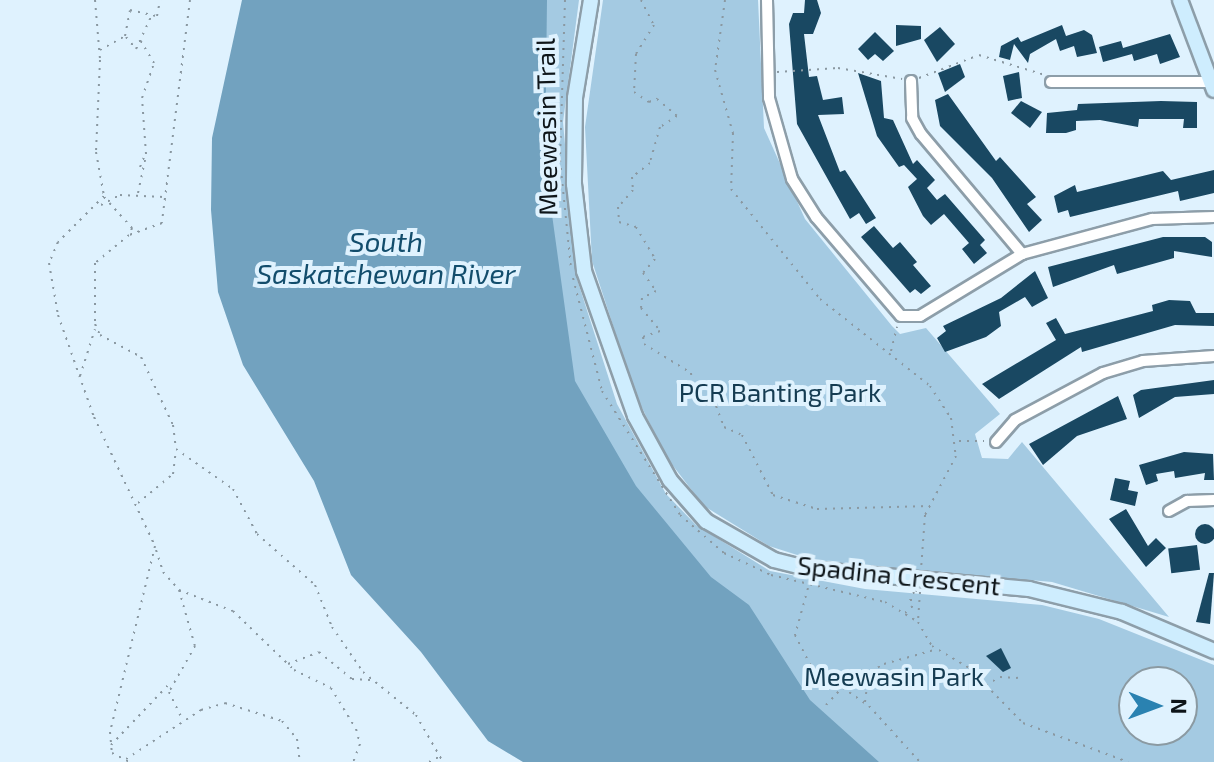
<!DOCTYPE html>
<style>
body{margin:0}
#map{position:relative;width:1214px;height:762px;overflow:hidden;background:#dff2fe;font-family:"Exo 2",sans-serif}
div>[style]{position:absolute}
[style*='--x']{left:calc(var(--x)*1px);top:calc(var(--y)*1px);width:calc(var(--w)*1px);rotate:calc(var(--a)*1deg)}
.green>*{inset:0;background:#a4cae2}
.water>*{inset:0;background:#72a2bf}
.building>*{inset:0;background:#194862;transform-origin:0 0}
.round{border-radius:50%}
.path>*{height:2px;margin-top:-1px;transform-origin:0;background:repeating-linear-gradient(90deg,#8a98a1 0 2px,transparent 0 8px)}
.roads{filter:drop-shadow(2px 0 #8d9ea9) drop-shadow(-2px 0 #8d9ea9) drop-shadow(0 2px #8d9ea9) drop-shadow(0 -2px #8d9ea9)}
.street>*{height:10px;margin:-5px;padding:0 5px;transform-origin:5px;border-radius:5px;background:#fff}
.secondary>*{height:14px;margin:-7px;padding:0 7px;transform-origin:7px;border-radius:7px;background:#ceedfe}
span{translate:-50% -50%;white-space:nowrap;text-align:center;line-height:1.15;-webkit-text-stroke:8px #dff2fe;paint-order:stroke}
.street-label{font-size:26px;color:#0e1519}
.park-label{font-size:26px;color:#153c52}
.water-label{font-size:28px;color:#124d6c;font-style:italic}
.north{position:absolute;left:1118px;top:666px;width:80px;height:80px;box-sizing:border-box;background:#dff2fe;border:2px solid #8b9aa2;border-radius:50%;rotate:91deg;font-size:22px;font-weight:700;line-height:32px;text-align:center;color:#0e1519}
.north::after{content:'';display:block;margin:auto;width:28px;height:36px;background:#2a82b1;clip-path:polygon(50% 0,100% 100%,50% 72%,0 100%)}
</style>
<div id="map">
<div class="green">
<i style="clip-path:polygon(evenodd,540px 0,579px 0,563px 122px,577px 279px,617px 404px,666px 494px,696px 525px,770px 571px,865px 589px,1042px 605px,1099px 619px,1214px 665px,1214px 762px,858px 762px,646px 513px,563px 377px,544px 220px,540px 0,1134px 682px,1182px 682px,1182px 730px,1134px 730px,1134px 682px)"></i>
<i style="clip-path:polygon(603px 0,758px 0,764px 128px,805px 219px,892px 326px,900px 334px,926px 328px,1000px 414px,975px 434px,982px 458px,1008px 459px,1022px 442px,1169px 617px,1052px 582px,816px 561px,769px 546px,704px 506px,667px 458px,636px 396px,592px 261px,585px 127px)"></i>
</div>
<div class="water">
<i style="clip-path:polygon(242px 0,547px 0,545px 164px,575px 381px,636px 486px,711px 577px,749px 605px,810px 700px,879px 762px,523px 762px,488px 741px,421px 652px,351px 575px,314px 481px,243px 365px,218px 292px,211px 210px,212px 138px)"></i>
</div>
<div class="building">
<i style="clip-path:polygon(805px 0,817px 0,821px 13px,813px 34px,804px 34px,809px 77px,817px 76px,823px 100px,842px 97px,844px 114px,818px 115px,840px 172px,845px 170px,876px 218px,866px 224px,859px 213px,850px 219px,797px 124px,789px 24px,793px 13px,804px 13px)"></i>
<i style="clip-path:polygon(896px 25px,921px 26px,921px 39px,896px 46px)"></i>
<i style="clip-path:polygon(1062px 25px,1066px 36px,1084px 30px,1092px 35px,1097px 53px,1077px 57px,1074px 46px,1060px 51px,1056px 39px,1030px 54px,1028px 63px,1014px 44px,1010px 60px,999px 57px,1001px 46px,1018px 37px,1021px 42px)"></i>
<i style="clip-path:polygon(940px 27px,955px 44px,937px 62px,924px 40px)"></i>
<i style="clip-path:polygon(875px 32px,894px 51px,883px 61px,875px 54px,868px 60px,858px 49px)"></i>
<i style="clip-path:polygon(1170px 34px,1180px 57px,1160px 64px,1157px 54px,1134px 61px,1132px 54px,1103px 62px,1099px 47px,1121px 41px,1123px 48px)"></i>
<i style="clip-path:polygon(960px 64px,965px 77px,945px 92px,938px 73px)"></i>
<i style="clip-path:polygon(1019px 72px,1022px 98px,1008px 101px,1003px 76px)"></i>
<i style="clip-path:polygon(858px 73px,881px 81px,884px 118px,893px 120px,913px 164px,917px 160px,935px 180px,927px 188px,937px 200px,945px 194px,985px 240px,980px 245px,987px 253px,974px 264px,962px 249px,969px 243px,944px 214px,931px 225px,923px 216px,908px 187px,917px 179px,904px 165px,899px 167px,877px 136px)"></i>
<i style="clip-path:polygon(948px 94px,996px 161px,1000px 157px,1036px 197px,1027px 204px,1042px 220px,1029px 232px,992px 178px,940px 126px,935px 100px)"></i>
<i style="clip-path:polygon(1021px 101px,1042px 112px,1030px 128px,1011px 113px)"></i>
<i style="clip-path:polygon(1161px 101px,1197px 102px,1197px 128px,1183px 128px,1184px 119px,1139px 119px,1138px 127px,1100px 120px,1076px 121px,1076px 130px,1066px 133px,1046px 133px,1047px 113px,1077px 110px,1078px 104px)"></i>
<i style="clip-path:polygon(1214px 170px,1214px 193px,1180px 201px,1178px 191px,1070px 217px,1068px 210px,1058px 213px,1054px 196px,1075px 185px,1077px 192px,1163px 171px,1171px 180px)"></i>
<i style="clip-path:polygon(874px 226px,893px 248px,900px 242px,917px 262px,913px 265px,931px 286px,921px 294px,915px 289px,910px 293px,861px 237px)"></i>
<i style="clip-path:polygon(1163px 237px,1205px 237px,1212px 242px,1212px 257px,1174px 251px,1174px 258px,1117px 274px,1114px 265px,1053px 287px,1048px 267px)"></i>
<i style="clip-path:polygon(1035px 271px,1048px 298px,1032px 307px,1025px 297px,999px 312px,1001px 326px,986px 337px,945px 352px,937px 338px,946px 331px,943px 326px,1001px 298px)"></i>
<i style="clip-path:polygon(1169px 300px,1190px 301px,1196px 313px,1214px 313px,1214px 326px,1175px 325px,1082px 352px,1081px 347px,999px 399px,982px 384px,1056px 340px,1046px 323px,1056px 318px,1065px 334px,1153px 311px,1152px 305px)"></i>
<i style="clip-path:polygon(1214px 380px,1214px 394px,1175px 397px,1139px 418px,1133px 395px,1141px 390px)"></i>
<i style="clip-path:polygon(1118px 396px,1127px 419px,1077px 436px,1043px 465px,1029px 444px)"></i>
<i style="clip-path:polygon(1184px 452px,1213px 454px,1214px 480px,1204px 480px,1205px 473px,1175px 478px,1174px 471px,1156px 474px,1158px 481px,1146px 485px,1139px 465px)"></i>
<i style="clip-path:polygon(1115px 478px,1130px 481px,1128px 490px,1138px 492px,1135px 506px,1110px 500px)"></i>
<i style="clip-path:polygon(1126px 509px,1148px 546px,1156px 538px,1166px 548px,1146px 567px,1109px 519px)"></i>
<i class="round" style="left:1195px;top:524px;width:20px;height:20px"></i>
<i style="left:1197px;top:545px;width:25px;height:29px;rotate:83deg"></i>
<i style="clip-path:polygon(1209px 573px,1214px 573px,1210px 624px,1196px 622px)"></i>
<i style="clip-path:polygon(1001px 648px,1011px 668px,1003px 672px,986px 656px)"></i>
</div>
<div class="path">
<i style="--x:95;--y:0;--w:60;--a:85.2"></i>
<i style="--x:100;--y:60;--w:92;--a:92.5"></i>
<i style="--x:96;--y:152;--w:45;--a:79.7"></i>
<i style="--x:104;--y:196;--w:65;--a:135"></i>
<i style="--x:58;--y:242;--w:23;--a:113"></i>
<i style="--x:49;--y:263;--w:53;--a:80.2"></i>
<i style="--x:58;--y:315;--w:108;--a:70.6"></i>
<i style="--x:94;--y:417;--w:143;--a:64.7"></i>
<i style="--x:155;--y:546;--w:191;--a:103.6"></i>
<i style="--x:110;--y:732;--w:21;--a:85"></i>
<i style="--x:112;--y:753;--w:20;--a:27"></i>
<i style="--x:190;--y:0;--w:225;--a:97.2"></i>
<i style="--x:162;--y:223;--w:35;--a:160"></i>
<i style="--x:129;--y:235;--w:44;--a:140.5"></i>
<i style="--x:95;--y:263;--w:61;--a:90"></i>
<i style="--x:95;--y:324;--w:12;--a:66"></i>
<i style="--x:100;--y:335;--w:47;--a:28.2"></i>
<i style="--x:141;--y:357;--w:75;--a:64.8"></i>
<i style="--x:173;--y:425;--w:24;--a:83"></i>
<i style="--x:176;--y:449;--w:70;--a:35.1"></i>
<i style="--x:233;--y:489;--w:51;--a:61.9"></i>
<i style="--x:257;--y:534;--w:77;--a:41.3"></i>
<i style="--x:315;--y:585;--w:45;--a:68"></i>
<i style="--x:332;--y:627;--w:55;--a:55.4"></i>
<i style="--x:363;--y:672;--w:68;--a:39.1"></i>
<i style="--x:416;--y:715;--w:54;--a:60.1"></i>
<i style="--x:565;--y:0;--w:160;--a:91.8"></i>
<i style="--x:560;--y:160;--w:109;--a:84.2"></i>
<i style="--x:641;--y:0;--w:28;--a:63"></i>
<i style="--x:654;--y:25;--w:34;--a:122"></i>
<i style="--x:636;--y:54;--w:38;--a:93"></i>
<i style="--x:634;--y:92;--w:18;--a:34"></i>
<i style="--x:649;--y:102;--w:9;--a:-21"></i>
<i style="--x:657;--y:99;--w:26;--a:40"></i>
<i style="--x:677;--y:116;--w:20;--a:147"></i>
<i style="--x:660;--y:127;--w:37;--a:106"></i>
<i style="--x:650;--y:163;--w:23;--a:142"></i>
<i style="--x:632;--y:177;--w:13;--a:86"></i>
<i style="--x:633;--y:190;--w:23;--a:131"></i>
<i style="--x:618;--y:207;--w:15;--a:86"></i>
<i style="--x:619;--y:222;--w:18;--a:16"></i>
<i style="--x:636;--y:227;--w:37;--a:59"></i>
<i style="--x:655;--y:259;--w:18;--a:131"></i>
<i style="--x:643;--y:273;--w:22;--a:54"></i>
<i style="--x:656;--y:291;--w:16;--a:153"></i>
<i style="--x:642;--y:298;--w:10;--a:96"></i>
<i style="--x:641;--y:308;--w:30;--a:50"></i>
<i style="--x:660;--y:331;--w:18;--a:161"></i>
<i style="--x:643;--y:337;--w:7;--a:82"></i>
<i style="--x:644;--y:344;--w:55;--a:31.7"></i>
<i style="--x:691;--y:373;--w:25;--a:85"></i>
<i style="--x:693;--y:398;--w:24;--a:19"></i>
<i style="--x:716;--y:406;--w:22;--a:69"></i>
<i style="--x:724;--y:427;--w:20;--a:24"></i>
<i style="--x:742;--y:435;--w:68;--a:62.7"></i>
<i style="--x:773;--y:495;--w:46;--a:17.7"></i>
<i style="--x:817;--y:509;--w:113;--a:-1.5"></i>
<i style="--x:725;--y:0;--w:71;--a:98.1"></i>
<i style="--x:715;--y:70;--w:66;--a:74.1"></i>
<i style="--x:733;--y:133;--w:56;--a:92"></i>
<i style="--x:731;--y:189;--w:141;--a:51"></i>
<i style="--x:820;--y:299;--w:140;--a:38.3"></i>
<i style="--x:930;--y:386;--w:38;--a:57"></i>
<i style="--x:951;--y:418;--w:38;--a:83"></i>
<i style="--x:956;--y:456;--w:67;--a:117.7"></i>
<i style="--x:925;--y:515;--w:54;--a:94.2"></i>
<i style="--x:126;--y:37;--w:16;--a:50"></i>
<i style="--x:136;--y:49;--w:38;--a:-65"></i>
<i style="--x:100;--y:50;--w:29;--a:-29"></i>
<i style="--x:125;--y:36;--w:26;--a:-79"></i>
<i style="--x:130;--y:10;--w:28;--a:13"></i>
<i style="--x:157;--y:16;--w:16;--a:-79"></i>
<i style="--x:777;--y:72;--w:61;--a:-3.8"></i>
<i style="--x:838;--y:68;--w:65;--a:9.8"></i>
<i style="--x:919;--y:78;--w:64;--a:-21"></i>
<i style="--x:979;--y:55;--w:69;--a:16.9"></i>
<i style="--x:140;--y:167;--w:11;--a:-68"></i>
<i style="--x:138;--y:193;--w:40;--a:-78"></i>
<i style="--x:146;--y:154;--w:56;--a:-94.1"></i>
<i style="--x:142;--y:98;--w:37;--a:-71"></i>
<i style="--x:154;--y:63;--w:26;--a:-121"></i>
<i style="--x:104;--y:197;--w:42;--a:47.9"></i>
<i style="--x:132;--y:228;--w:6;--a:108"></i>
<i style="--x:101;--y:205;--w:21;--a:-28"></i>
<i style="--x:120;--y:195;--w:44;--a:2.6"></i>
<i style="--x:573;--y:278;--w:117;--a:75.6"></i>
<i style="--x:602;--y:391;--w:146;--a:57.8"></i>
<i style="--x:680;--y:515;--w:58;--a:40.8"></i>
<i style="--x:724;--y:553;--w:52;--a:25.1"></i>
<i style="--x:771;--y:575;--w:117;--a:13.3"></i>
<i style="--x:885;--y:602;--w:39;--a:31"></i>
<i style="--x:918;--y:622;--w:28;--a:60"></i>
<i style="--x:932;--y:646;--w:43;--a:30.7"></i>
<i style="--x:969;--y:668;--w:77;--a:45.5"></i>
<i style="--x:1023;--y:723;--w:112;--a:20.4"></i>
<i style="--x:891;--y:351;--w:25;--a:-76"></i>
<i style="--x:80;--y:376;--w:49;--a:-72.3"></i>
<i style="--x:959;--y:441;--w:25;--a:0"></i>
<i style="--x:138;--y:503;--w:45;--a:-39.6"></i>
<i style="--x:173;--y:474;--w:23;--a:-83"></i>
<i style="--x:156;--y:550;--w:23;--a:72"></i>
<i style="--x:163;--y:572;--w:24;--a:48"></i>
<i style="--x:179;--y:590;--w:58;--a:74.1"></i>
<i style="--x:195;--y:646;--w:53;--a:119.5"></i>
<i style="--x:169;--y:692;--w:32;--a:64"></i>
<i style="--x:808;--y:588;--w:49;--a:105.5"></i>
<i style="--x:795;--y:635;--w:34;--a:63"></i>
<i style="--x:810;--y:665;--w:72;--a:34.8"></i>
<i style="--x:869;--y:706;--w:76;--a:47.7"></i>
<i style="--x:179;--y:590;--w:58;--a:21.3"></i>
<i style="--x:233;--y:611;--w:85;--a:44"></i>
<i style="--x:294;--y:670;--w:41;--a:25.9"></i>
<i style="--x:331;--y:688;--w:48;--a:58.6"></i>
<i style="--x:356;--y:729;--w:16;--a:75"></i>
<i style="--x:360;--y:744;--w:19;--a:111"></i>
<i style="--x:915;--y:590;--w:5;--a:22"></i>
<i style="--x:920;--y:592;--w:29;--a:94"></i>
<i style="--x:914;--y:592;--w:9;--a:117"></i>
<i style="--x:910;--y:600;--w:5;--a:0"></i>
<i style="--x:905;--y:613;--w:12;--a:-42"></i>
<i style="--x:288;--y:664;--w:33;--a:-21"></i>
<i style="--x:319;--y:652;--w:43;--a:39.3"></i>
<i style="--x:352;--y:679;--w:18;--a:3"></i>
<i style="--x:986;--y:685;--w:16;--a:-30"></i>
<i style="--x:1000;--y:677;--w:21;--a:3"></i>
<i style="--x:865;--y:702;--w:25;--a:-83"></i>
<i style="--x:826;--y:705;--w:25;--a:-47"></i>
<i style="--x:843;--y:687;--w:47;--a:-29.3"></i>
<i style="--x:884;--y:664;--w:52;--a:-15.6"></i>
<i style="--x:111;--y:745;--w:86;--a:-46.4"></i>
<i style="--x:126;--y:759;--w:90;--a:-33.2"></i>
<i style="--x:201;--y:710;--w:25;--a:-16"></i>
<i style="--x:225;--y:703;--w:60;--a:17.5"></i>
<i style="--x:282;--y:721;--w:23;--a:50"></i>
<i style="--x:297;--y:739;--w:23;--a:83"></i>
<i style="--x:429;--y:762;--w:13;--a:-27"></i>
</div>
<div class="roads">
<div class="street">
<i style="--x:767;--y:0;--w:98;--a:88.8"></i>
<i style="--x:769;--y:98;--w:84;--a:74.1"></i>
<i style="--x:792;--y:179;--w:45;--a:57.7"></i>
<i style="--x:816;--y:217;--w:130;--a:49.4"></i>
<i style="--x:901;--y:316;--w:19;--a:0"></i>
<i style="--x:920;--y:316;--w:119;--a:-31.3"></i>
<i style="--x:1022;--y:254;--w:135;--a:-15.1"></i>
<i style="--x:1152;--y:219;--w:62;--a:-1.8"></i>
<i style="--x:911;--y:81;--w:37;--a:88"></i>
<i style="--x:912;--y:118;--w:18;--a:61"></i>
<i style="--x:921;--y:134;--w:157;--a:49.9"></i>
<i style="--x:1051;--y:82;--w:163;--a:0"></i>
<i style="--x:996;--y:442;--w:29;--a:-49"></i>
<i style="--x:1015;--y:420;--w:100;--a:-28.1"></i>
<i style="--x:1103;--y:373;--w:42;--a:-16.7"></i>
<i style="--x:1143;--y:361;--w:71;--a:-4"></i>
<i style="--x:1169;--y:511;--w:21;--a:-29"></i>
<i style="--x:1187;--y:501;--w:27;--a:-2"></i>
</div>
<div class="secondary">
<i style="--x:591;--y:0;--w:99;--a:99.3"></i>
<i style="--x:575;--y:98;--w:86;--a:90.7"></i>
<i style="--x:574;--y:184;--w:88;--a:83.4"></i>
<i style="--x:584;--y:271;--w:154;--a:70.6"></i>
<i style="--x:635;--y:416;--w:73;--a:61.3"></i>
<i style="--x:670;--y:480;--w:55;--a:48.7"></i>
<i style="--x:706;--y:521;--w:78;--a:29.8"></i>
<i style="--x:774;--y:560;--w:36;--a:14"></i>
<i style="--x:809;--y:569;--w:221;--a:5.2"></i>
<i style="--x:1029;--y:589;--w:96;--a:13.9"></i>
<i style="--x:1122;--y:612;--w:100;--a:23"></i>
<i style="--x:1180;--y:0;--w:96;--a:69.3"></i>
</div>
</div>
<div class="street-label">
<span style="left:546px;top:127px;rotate:-91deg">Meewasin Trail</span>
<span style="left:899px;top:575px;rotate:6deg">Spadina Crescent</span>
</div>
<div class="park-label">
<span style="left:780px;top:392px">PCR Banting Park</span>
<span style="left:894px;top:676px">Meewasin Park</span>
</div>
<div class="water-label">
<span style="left:386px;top:257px">South<br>Saskatchewan River</span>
</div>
<div class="north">N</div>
</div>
